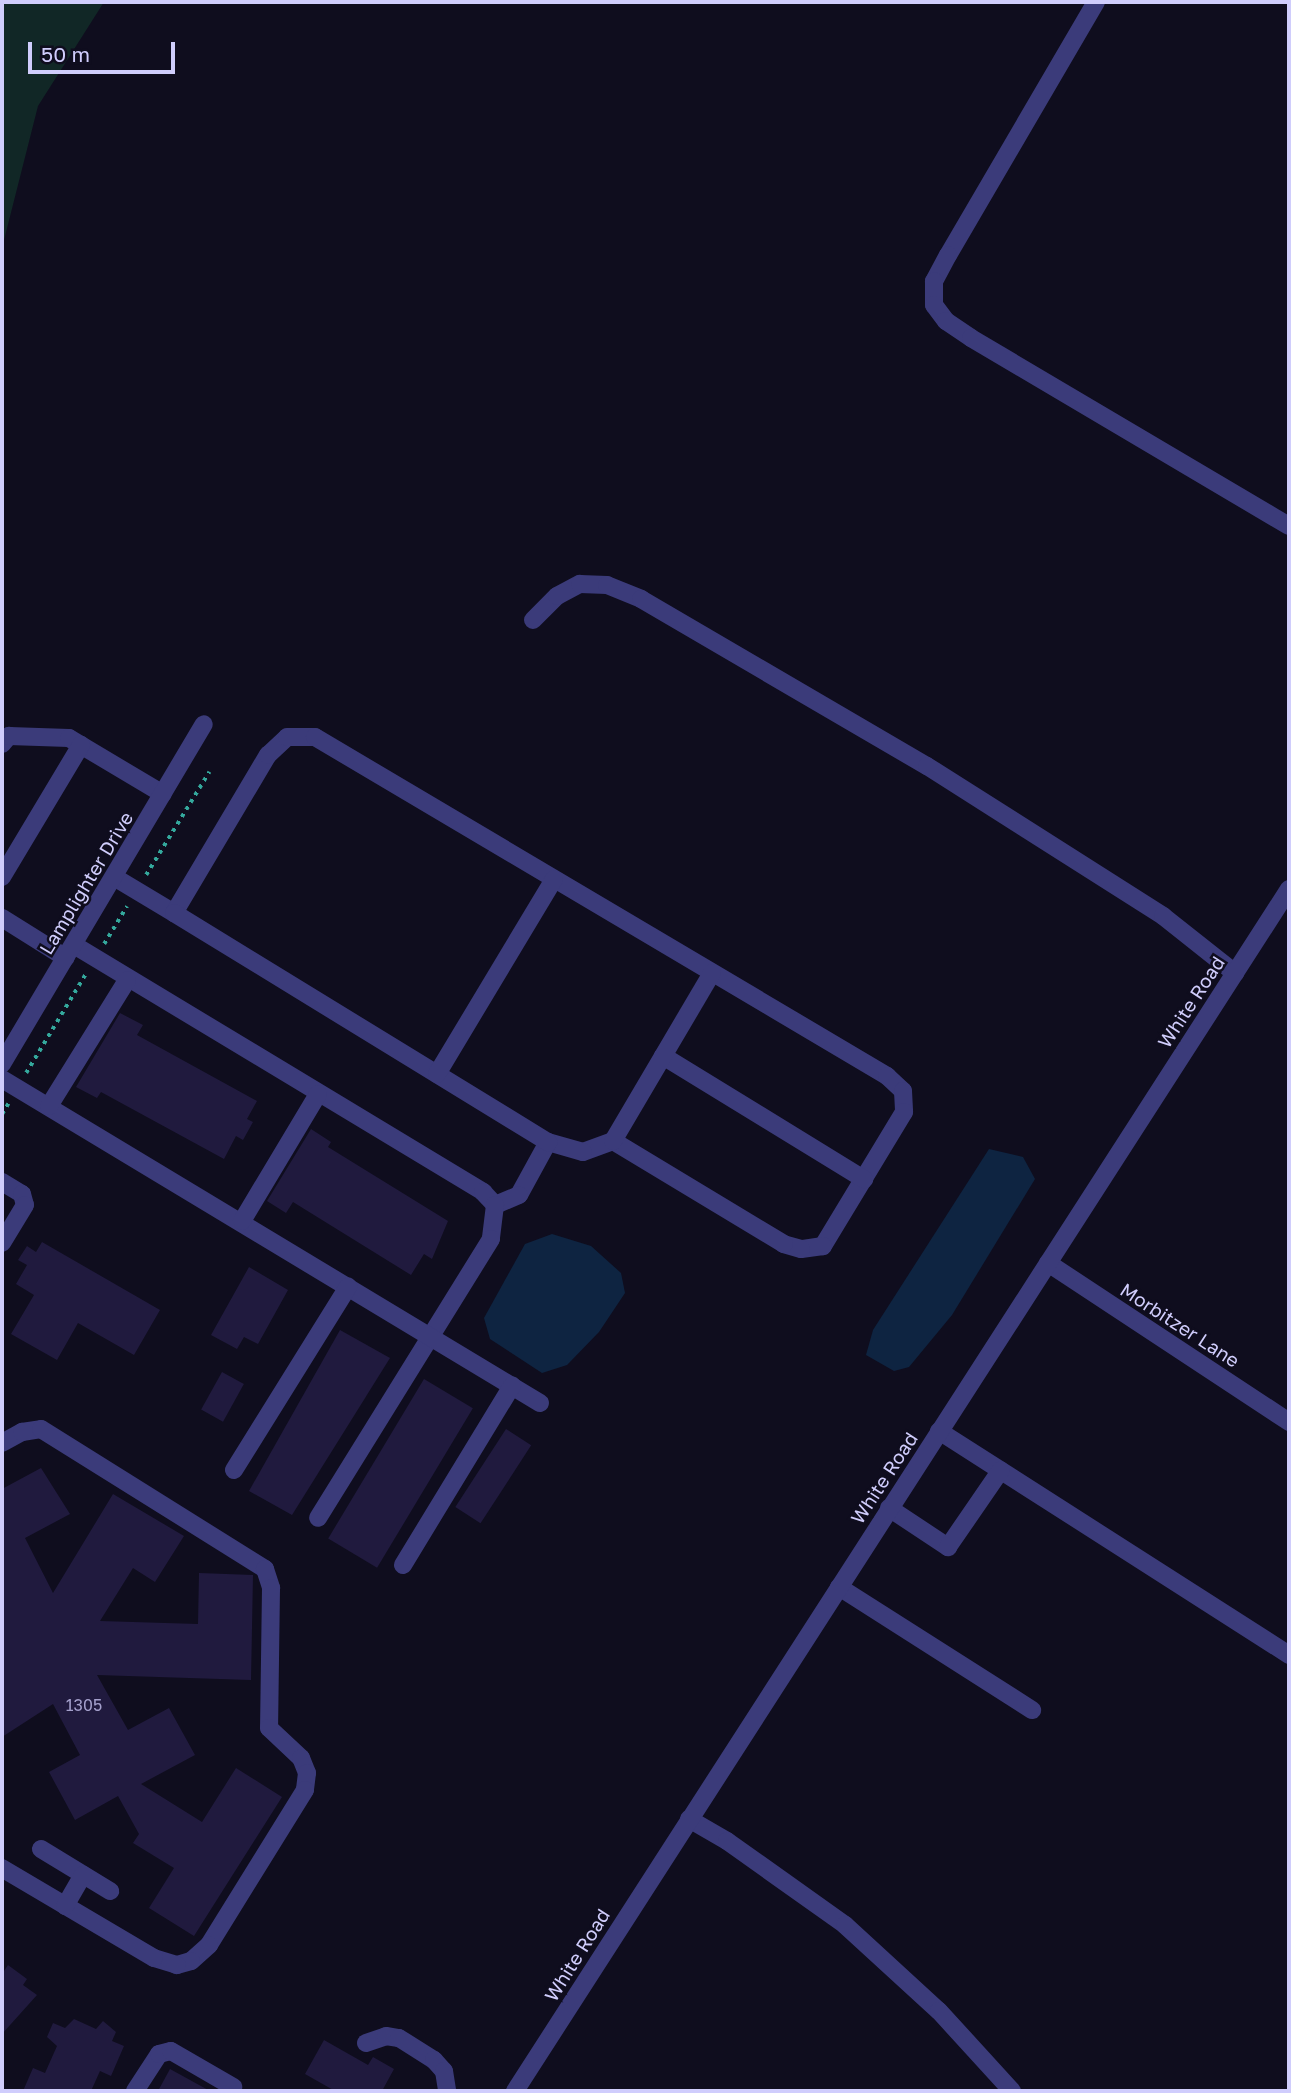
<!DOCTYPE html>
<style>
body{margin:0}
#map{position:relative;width:1291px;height:2093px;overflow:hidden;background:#0f0d1e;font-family:"Golos Text",sans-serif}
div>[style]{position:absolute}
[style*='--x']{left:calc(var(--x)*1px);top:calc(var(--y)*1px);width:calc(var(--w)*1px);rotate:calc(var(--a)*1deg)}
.green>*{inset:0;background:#112726}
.water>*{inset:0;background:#0e2441}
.building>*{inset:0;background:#201a3e;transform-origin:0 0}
.path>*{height:3.5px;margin-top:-1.75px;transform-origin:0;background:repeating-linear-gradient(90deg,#34a99d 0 3.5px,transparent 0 8.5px)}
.minor>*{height:18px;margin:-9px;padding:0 9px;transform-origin:9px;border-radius:9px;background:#3b3b7a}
span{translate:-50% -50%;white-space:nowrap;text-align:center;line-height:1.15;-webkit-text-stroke:5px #0f0d1e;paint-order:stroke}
.number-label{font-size:16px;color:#a4a0cc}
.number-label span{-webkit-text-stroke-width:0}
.street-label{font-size:19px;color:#d0cdfc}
.frame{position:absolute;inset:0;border:4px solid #d0cdfc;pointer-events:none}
.scale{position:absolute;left:28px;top:42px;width:147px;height:32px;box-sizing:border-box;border:4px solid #d0cdfc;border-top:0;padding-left:9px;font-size:21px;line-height:24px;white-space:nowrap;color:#d0cdfc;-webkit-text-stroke:5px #0f0d1e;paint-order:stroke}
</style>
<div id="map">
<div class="green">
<i style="clip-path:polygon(2px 2px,104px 2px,38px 106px,2px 248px)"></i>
</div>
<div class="water">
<i style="clip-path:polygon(989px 1149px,1023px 1157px,1035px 1179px,952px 1315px,909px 1367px,894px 1371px,866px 1355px,873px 1330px)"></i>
<i style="clip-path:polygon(552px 1234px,591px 1246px,621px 1273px,625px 1293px,599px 1332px,567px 1365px,542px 1373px,490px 1339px,484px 1318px,525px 1244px)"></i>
</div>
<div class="building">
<i style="clip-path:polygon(120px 1013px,143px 1025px,137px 1035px,257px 1101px,247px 1119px,253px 1122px,243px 1140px,236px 1136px,224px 1159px,101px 1092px,97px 1098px,76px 1087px)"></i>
<i style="clip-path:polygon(311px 1129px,331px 1142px,328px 1147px,448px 1221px,432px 1259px,424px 1254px,411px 1275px,293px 1202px,286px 1213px,267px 1201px)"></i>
<i style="clip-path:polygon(42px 1242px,160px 1310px,134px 1355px,78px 1323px,57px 1360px,11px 1334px,34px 1295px,16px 1284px,27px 1265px,18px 1260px,27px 1246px,36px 1252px)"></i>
<i style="clip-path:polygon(249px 1267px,288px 1290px,258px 1344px,244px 1337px,237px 1349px,211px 1335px)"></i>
<i style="clip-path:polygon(340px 1330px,390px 1358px,292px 1515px,249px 1491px)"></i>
<i style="left:222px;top:1372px;width:25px;height:43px;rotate:29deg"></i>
<i style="left:424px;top:1379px;width:57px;height:186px;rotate:31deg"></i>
<i style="left:506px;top:1429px;width:30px;height:93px;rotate:33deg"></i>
<i style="clip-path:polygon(41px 1468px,70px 1514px,25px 1538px,53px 1593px,113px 1494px,184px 1536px,155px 1582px,133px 1568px,100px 1621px,198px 1624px,199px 1573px,253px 1575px,251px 1680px,97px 1675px,128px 1730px,169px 1708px,195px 1755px,141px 1784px,202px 1822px,236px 1768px,282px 1797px,194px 1936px,149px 1908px,174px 1868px,133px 1843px,139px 1834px,118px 1796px,75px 1820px,49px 1772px,80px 1755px,53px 1704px,2px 1737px,2px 1489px)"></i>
<i style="clip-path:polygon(8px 1965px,27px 1979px,23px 1985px,37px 1995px,2px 2034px,2px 1974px)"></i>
<i style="clip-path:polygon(74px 2019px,96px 2029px,103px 2021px,116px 2032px,112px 2041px,124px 2046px,111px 2076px,100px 2071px,91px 2091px,23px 2091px,33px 2068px,45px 2073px,57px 2046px,47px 2037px,53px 2023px,65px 2028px)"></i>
<i style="clip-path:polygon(324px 2040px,368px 2065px,373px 2057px,394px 2069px,382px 2091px,335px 2091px,305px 2074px)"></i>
<i style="clip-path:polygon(170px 2069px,210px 2091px,158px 2091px)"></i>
</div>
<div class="path">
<i style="--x:146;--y:875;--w:121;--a:-58.5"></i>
<i style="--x:104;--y:944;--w:44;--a:-58.8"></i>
<i style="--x:26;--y:1073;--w:118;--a:-58.9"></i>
<i style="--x:2;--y:1114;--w:12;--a:-59"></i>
</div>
<div class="minor">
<i style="--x:1096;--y:2;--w:293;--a:120.3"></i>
<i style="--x:948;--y:255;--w:30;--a:118"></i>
<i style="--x:934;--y:281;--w:24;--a:90"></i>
<i style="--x:934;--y:305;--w:20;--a:53"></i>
<i style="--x:946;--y:321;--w:30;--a:34"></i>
<i style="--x:971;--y:338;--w:369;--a:30.6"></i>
<i style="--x:533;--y:620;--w:34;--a:-45"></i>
<i style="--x:557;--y:596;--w:26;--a:-28"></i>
<i style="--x:580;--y:584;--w:27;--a:2"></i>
<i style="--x:607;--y:585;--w:37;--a:22"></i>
<i style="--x:641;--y:599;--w:331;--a:30.3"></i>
<i style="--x:927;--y:766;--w:280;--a:32.4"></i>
<i style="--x:1163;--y:916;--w:92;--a:38.4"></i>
<i style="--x:2;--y:744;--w:11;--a:-49"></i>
<i style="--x:9;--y:736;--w:60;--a:1.9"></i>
<i style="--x:69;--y:738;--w:109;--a:30.8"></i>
<i style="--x:2;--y:877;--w:154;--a:-59.1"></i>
<i style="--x:114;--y:877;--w:70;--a:31"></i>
<i style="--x:174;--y:913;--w:184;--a:-59.3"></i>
<i style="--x:268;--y:755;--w:26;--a:-43"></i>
<i style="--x:287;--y:737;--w:28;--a:0"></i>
<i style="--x:315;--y:737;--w:665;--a:30.65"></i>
<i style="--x:887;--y:1076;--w:22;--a:43"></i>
<i style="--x:903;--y:1091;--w:21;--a:87"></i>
<i style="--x:904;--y:1112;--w:157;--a:121.2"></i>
<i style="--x:823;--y:1246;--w:22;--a:172"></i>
<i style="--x:801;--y:1249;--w:18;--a:-164"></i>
<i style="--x:784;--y:1244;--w:200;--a:-148.9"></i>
<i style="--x:613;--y:1141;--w:32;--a:160"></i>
<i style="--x:583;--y:1152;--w:36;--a:-164"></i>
<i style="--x:548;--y:1142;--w:60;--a:118.7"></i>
<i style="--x:519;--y:1195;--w:26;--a:157"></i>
<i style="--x:174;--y:913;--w:439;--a:31.5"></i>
<i style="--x:2;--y:918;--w:75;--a:32"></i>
<i style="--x:74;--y:945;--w:478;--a:31.1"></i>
<i style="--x:483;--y:1192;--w:18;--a:47"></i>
<i style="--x:495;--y:1205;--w:34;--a:97"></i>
<i style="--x:491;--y:1239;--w:328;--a:121.8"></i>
<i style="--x:663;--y:1056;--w:236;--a:31.5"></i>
<i style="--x:2;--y:1064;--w:395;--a:-59.3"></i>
<i style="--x:437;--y:1074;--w:227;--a:-59"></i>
<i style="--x:2;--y:1079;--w:628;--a:31.06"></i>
<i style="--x:49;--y:1106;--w:148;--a:-58.2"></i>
<i style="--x:613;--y:1141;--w:195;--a:-59.5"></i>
<i style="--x:2;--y:1182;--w:23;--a:31"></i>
<i style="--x:22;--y:1194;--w:11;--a:75"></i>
<i style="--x:25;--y:1205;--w:44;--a:121.2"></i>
<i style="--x:242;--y:1221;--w:148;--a:-59.1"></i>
<i style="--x:1048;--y:1263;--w:289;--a:33.4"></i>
<i style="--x:939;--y:1431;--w:416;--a:32.6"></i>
<i style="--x:2;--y:1443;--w:23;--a:-29"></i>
<i style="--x:22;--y:1432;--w:19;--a:-9"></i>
<i style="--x:41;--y:1429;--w:264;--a:32"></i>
<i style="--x:265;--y:1569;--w:20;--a:72"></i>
<i style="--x:271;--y:1588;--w:140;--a:90.8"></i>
<i style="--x:269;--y:1728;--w:44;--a:43.2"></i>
<i style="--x:301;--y:1758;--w:16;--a:68"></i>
<i style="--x:307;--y:1773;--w:17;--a:97"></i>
<i style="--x:305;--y:1790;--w:182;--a:121.8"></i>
<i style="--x:209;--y:1945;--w:24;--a:138"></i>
<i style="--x:191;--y:1961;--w:15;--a:164"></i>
<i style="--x:177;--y:1965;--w:24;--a:-163"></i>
<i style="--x:154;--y:1958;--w:177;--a:-149.4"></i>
<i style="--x:234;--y:1470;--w:216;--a:-58.1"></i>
<i style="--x:889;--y:1508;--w:71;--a:33.5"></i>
<i style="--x:948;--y:1547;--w:93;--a:-55.5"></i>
<i style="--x:403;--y:1565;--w:210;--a:-58.7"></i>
<i style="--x:839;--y:1587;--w:229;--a:32.5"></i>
<i style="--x:689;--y:1819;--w:44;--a:30.1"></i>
<i style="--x:727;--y:1841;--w:145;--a:35.4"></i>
<i style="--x:845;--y:1925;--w:127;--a:42.5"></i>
<i style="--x:939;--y:2011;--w:108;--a:47.6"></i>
<i style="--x:41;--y:1849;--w:81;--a:31.3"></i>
<i style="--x:65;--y:1906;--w:36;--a:-60"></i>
<i style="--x:366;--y:2043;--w:21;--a:-19"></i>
<i style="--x:386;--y:2036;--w:13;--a:9"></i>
<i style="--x:399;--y:2038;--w:41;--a:32.2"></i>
<i style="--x:434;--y:2060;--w:15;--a:48"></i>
<i style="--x:444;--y:2071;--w:20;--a:81"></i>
<i style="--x:135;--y:2091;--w:44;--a:-57"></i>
<i style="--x:159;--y:2054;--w:12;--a:-14"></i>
<i style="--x:171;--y:2051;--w:72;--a:30.1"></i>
<i style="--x:515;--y:2091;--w:1430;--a:-57.22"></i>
</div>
<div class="number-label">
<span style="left:84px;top:1705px">1305</span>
</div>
<div class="street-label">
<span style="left:86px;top:883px;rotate:-59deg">Lamplighter Drive</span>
<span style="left:1191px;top:1002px;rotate:-57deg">White Road</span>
<span style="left:1180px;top:1325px;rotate:33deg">Morbitzer Lane</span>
<span style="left:884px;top:1478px;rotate:-57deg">White Road</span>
<span style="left:577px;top:1955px;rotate:-58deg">White Road</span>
</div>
<div class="frame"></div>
<div class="scale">50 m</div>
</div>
